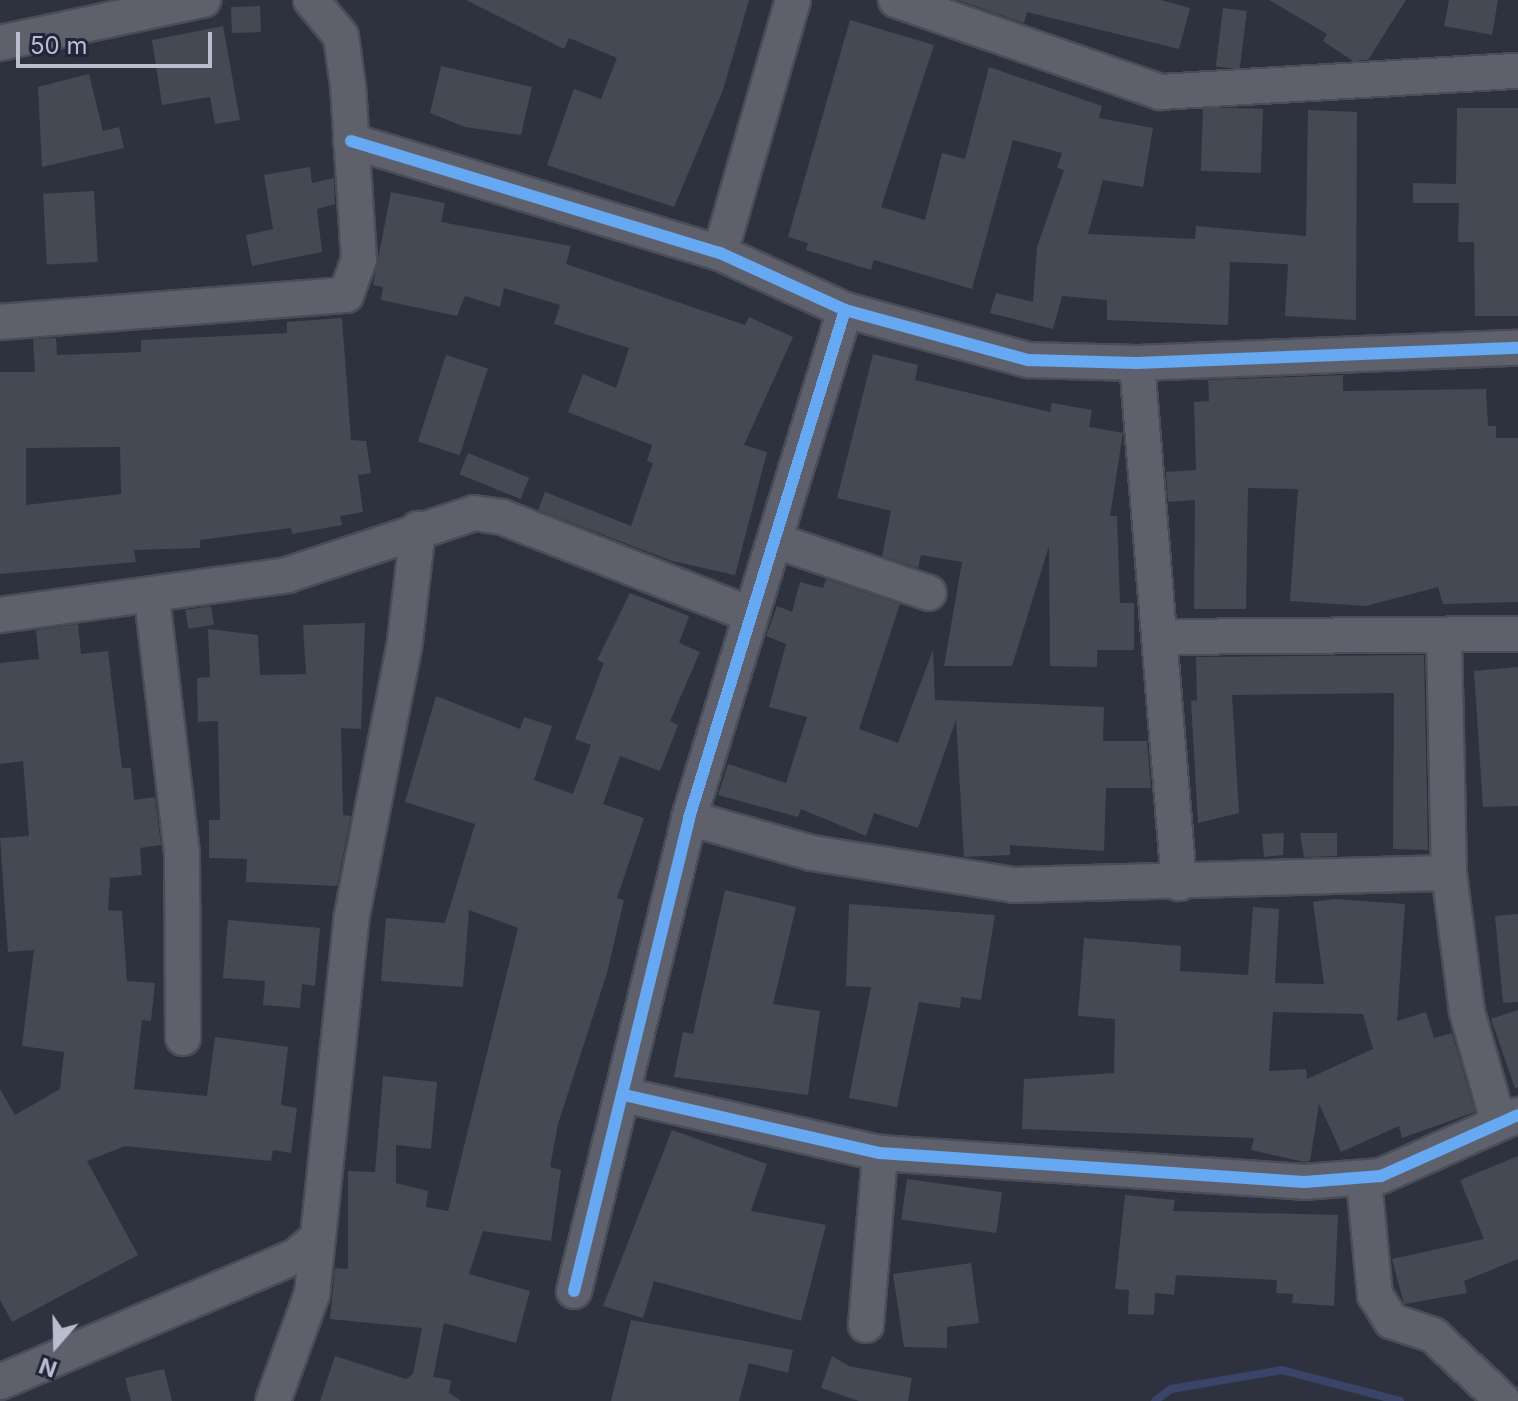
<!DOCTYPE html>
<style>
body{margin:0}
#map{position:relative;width:1518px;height:1401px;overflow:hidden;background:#2d323e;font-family:Inter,sans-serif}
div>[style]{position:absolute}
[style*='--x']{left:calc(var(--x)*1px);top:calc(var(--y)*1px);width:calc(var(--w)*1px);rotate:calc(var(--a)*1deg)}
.stream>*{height:8px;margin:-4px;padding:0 4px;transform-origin:4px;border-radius:4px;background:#3a4468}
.building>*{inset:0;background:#454953;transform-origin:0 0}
.roads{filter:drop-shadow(2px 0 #4a4d57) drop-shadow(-2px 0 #4a4d57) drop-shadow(0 2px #4a4d57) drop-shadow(0 -2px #4a4d57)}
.minor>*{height:34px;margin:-17px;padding:0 17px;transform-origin:17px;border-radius:17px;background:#5e616b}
.cycleway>*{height:12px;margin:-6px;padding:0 6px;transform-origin:6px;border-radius:6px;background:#66a8f1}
span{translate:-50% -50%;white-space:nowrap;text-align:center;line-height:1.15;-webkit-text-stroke:8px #202539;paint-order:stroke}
.north{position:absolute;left:16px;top:1305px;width:80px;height:80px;-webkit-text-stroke:6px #202539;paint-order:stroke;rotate:200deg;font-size:22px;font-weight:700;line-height:32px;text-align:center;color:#b9bdcd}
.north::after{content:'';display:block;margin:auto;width:28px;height:36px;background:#b9bdcd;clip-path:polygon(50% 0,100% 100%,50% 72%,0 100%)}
.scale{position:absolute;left:16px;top:32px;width:196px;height:36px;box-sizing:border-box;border:4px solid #b9bdcd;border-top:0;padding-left:10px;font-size:24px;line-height:28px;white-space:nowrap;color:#b9bdcd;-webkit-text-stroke:6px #202539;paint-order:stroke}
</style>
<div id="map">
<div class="stream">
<i style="--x:1155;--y:1401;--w:20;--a:-37"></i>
<i style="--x:1171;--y:1389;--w:113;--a:-9.7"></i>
<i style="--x:1282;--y:1370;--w:122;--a:14.7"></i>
</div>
<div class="building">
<i style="clip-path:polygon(466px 0,749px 0,723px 90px,674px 207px,547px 165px,574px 89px,601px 99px,617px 58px,569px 38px,564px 49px)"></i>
<i style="clip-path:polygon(957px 0,1161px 0,1190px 8px,1179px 49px,1027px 12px,1024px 23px)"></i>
<i style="clip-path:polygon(1269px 0,1406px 0,1368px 60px,1353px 61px,1323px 41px,1327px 34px)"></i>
<i style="clip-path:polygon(1449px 0,1498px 0,1492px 35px,1444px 26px)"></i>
<i style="left:260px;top:6px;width:26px;height:29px;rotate:88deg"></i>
<i style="left:1223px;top:8px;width:24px;height:59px;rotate:7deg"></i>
<i style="clip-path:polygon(850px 20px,934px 45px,881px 207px,925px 220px,942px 153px,965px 159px,989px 67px,1102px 106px,1099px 118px,1153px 128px,1143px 187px,1103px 180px,1088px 234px,1195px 239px,1196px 226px,1306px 236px,1308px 110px,1357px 112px,1356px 320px,1285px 316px,1288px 264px,1230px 262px,1228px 325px,1107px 320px,1107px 300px,1062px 296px,1053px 329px,990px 313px,996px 293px,1033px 302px,1037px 247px,1064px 170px,1057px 168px,1062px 153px,1013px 140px,972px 289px,874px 260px,871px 270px,806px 250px,808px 243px,788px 237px)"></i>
<i style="clip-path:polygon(223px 26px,240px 120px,215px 124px,210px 97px,162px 105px,152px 40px)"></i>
<i style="clip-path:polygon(441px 66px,532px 87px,521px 135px,465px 127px,430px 113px)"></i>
<i style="clip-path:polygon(89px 74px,103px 131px,119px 127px,124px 148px,42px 167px,38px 87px)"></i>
<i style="clip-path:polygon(1457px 108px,1518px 108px,1518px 316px,1475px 316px,1474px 242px,1458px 242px,1459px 203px,1413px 203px,1413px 183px,1456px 184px)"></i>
<i style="left:1263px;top:109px;width:64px;height:60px;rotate:92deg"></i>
<i style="clip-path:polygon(310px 167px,312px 183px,334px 178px,335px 204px,317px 209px,322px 252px,252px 266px,246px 235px,273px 229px,264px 175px)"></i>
<i style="left:94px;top:191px;width:71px;height:51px;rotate:87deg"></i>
<i style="clip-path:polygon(391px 192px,445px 203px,441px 222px,571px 246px,566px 264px,745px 325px,749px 317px,793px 337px,744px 445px,767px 452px,735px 575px,672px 561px,538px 510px,545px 492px,631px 526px,653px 463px,647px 461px,652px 445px,568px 412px,583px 374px,616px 388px,629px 348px,554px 324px,560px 305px,504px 288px,500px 307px,465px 296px,457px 316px,381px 300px,383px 287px,373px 285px)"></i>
<i style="clip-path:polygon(evenodd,342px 318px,351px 440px,366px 441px,371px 473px,358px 475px,363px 512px,340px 516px,342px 525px,292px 534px,291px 528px,200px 540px,200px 548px,134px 550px,136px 562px,0 574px,0 372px,35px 372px,33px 339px,56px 338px,57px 355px,141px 352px,141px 340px,287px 333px,287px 322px,342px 318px,120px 447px,121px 494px,26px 505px,26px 448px,120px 447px)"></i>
<i style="clip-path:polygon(873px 354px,918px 365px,915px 380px,1050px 412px,1052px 403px,1092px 410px,1089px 427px,1123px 433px,1110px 516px,1117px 516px,1120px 603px,1134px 603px,1134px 650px,1097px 650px,1097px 667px,1050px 666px,1049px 546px,1012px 666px,944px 666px,962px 562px,921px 555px,918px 568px,882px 556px,891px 511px,837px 498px)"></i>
<i style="left:446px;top:355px;width:44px;height:91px;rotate:18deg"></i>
<i style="clip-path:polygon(1343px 375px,1343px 391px,1486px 389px,1488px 426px,1496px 426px,1496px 438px,1518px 438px,1518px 602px,1443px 604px,1438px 587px,1366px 606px,1290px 601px,1298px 489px,1248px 488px,1246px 609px,1194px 609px,1195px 500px,1168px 502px,1166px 472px,1196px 470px,1194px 402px,1209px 401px,1208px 380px)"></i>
<i style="left:468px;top:453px;width:66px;height:23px;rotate:22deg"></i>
<i style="clip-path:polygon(826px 579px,900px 604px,859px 729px,898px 743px,933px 650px,935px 700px,1104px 707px,1103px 741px,1147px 741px,1151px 788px,1106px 788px,1104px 851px,1010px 845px,1010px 855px,964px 857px,956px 720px,918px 828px,874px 813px,866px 836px,801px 809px,798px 817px,718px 795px,728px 764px,786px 783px,807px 717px,769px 707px,786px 644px,766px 636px,777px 606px,792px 612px,800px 582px,823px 588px)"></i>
<i style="clip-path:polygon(630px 593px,689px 616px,679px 643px,700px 652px,670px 721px,678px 725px,660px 771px,620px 756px,603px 804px,644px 818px,617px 898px,624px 900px,607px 973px,558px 1124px,550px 1167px,561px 1170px,551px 1241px,483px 1231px,469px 1274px,530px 1291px,516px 1343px,444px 1323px,433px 1377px,451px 1380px,449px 1393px,461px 1401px,320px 1401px,335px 1356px,406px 1379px,413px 1374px,422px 1328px,330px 1319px,335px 1268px,348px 1269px,348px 1171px,375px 1172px,383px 1076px,437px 1082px,431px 1149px,396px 1145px,396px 1183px,428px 1191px,426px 1207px,448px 1211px,518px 928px,469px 910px,463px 987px,381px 981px,386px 918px,445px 923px,475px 824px,405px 802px,436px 696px,520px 729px,524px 717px,552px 726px,534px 780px,573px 794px,591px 745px,575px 739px,604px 663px,597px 660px)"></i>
<i style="left:211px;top:606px;width:19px;height:26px;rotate:81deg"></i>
<i style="clip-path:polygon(365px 623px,361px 729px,341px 728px,343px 815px,351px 816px,337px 886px,246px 882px,247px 859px,209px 858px,209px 820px,220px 820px,218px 721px,198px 722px,197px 678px,210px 677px,208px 629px,258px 635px,260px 675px,306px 674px,303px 625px)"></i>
<i style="clip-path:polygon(78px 624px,81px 654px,108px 651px,122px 768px,131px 768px,134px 800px,155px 797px,161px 845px,140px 848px,142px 875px,110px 878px,108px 910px,122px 911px,127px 981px,155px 983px,151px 1021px,142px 1020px,134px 1089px,207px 1096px,215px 1037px,288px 1047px,281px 1105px,297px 1108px,291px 1153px,273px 1150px,271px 1161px,125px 1146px,87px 1161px,138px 1255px,12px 1322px,0 1300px,0 1089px,15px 1115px,60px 1089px,64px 1052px,22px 1046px,34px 950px,8px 952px,0 838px,29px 836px,23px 761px,0 764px,0 663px,39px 659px,36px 630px)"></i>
<i style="clip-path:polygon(1424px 655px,1428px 850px,1393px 849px,1394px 693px,1232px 695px,1239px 813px,1198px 823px,1191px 701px,1197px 700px,1196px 657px)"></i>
<i style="clip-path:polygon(1518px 667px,1518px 806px,1483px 807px,1474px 671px)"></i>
<i style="clip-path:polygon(1284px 833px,1283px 855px,1264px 857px,1262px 834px)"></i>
<i style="clip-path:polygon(1300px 833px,1337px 833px,1337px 856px,1304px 857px)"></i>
<i style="clip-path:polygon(725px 890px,796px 907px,773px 1004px,820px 1011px,808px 1095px,674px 1077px,683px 1032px,693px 1034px)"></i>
<i style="clip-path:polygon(evenodd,1334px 899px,1405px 904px,1397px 1021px,1426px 1012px,1434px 1038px,1452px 1033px,1475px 1112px,1402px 1138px,1399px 1126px,1341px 1152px,1319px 1104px,1310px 1161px,1304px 1162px,1251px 1150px,1254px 1138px,1022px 1129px,1024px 1079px,1114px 1073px,1115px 1019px,1078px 1016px,1084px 938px,1181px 946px,1180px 971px,1248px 975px,1253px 907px,1279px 909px,1275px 983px,1324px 984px,1313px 902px,1334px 899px,1273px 1012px,1363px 1014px,1373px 1049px,1307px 1079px,1306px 1069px,1269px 1071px,1273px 1012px)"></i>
<i style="clip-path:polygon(849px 904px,995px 915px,981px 1000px,961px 997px,960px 1008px,919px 1002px,897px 1107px,849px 1098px,871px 987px,846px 986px)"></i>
<i style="clip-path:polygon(1518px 914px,1518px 1002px,1503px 1003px,1495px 916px)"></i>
<i style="clip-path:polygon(228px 920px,320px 928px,315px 986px,302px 984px,300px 1008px,263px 1005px,265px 981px,223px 978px)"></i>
<i style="clip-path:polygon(1518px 1010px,1518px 1087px,1515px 1088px,1491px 1019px)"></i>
<i style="clip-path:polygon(672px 1130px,767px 1164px,751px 1211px,826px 1225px,801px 1321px,654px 1281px,643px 1318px,603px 1306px)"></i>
<i style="clip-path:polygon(1518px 1156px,1518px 1259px,1464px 1281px,1467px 1293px,1404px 1304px,1392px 1259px,1484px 1239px,1460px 1180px)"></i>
<i style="left:907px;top:1179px;width:96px;height:41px;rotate:8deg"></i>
<i style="clip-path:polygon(1125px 1195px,1175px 1200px,1173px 1211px,1338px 1215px,1334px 1306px,1292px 1303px,1293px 1294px,1276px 1293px,1277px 1280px,1176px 1275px,1174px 1295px,1155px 1293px,1154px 1315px,1128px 1314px,1129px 1290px,1115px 1289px)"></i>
<i style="clip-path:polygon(971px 1263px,979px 1323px,947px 1327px,947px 1348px,904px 1347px,893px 1274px)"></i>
<i style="clip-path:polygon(631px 1320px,696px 1332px,793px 1350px,788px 1373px,749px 1363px,739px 1401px,611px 1401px)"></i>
<i style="clip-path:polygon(832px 1356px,849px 1366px,912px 1378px,908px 1401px,859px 1401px,821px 1388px)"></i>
<i style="clip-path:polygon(164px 1369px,172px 1401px,131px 1401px,125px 1378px)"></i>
</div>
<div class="roads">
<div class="minor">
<i style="--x:896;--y:0;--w:280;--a:19.2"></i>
<i style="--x:1160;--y:92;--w:359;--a:-3.4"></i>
<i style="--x:0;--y:43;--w:208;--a:-12"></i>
<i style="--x:351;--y:141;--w:386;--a:16.9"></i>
<i style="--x:720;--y:253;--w:137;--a:24.5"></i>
<i style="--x:845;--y:310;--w:190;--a:15.3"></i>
<i style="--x:1028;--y:360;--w:109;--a:1.6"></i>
<i style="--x:1137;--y:363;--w:381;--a:-2.3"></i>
<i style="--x:720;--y:253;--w:263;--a:-73.9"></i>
<i style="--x:0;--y:322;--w:347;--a:-4.5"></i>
<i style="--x:346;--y:295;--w:37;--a:-70"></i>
<i style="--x:359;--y:260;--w:174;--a:-93.6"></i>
<i style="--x:348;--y:86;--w:50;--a:-98"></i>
<i style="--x:341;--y:36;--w:47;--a:-129.8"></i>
<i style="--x:1137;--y:363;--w:522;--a:85.38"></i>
<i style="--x:779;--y:542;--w:158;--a:18.8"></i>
<i style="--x:152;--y:598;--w:258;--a:83.3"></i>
<i style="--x:182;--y:854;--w:184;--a:89.7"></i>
<i style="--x:0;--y:615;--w:290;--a:-7.9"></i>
<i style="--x:287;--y:575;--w:197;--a:-18.3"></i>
<i style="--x:474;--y:513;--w:28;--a:8"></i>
<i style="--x:502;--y:517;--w:266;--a:21.4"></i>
<i style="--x:1444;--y:635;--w:238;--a:88.8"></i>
<i style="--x:1449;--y:873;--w:140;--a:82.6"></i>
<i style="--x:1467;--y:1012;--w:113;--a:74.1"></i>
<i style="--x:1162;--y:637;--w:356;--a:-0.5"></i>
<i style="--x:689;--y:818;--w:128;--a:15.9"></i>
<i style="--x:812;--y:853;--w:205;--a:9"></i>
<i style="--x:1014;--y:885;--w:435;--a:-1.6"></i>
<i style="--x:624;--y:1095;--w:262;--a:12.8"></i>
<i style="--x:880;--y:1153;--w:425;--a:3.9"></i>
<i style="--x:1304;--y:1182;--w:77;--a:-4.5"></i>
<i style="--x:1381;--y:1176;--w:150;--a:-24"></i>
<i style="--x:1364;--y:1181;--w:115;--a:84.5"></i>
<i style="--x:1375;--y:1295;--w:31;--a:58"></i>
<i style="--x:1391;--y:1321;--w:44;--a:18.4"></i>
<i style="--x:1433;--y:1335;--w:96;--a:43.3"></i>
<i style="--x:574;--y:1291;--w:487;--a:-76.3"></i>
<i style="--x:689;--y:818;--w:531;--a:-72.93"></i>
<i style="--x:866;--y:1325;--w:173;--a:-85.3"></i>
<i style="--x:0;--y:1382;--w:320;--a:-23"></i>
<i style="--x:295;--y:1257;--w:23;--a:-40"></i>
<i style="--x:273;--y:1401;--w:114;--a:-70"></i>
<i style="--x:312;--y:1294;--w:376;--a:-84"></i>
<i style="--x:351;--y:920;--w:284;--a:-79"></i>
<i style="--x:405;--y:641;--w:113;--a:-83.4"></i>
</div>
</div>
<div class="cycleway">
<i style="--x:351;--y:141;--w:386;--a:16.9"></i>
<i style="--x:720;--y:253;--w:137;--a:24.5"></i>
<i style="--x:845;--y:310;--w:190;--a:15.3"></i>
<i style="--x:1028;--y:360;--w:109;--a:1.6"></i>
<i style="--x:1137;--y:363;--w:381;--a:-2.3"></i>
<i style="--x:624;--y:1095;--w:262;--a:12.8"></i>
<i style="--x:880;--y:1153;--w:425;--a:3.9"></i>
<i style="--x:1304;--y:1182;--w:77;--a:-4.5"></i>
<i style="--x:1381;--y:1176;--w:150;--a:-24"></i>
<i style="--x:574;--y:1291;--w:487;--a:-76.3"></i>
<i style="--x:689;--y:818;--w:531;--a:-72.93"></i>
</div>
<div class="north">N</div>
<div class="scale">50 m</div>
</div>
